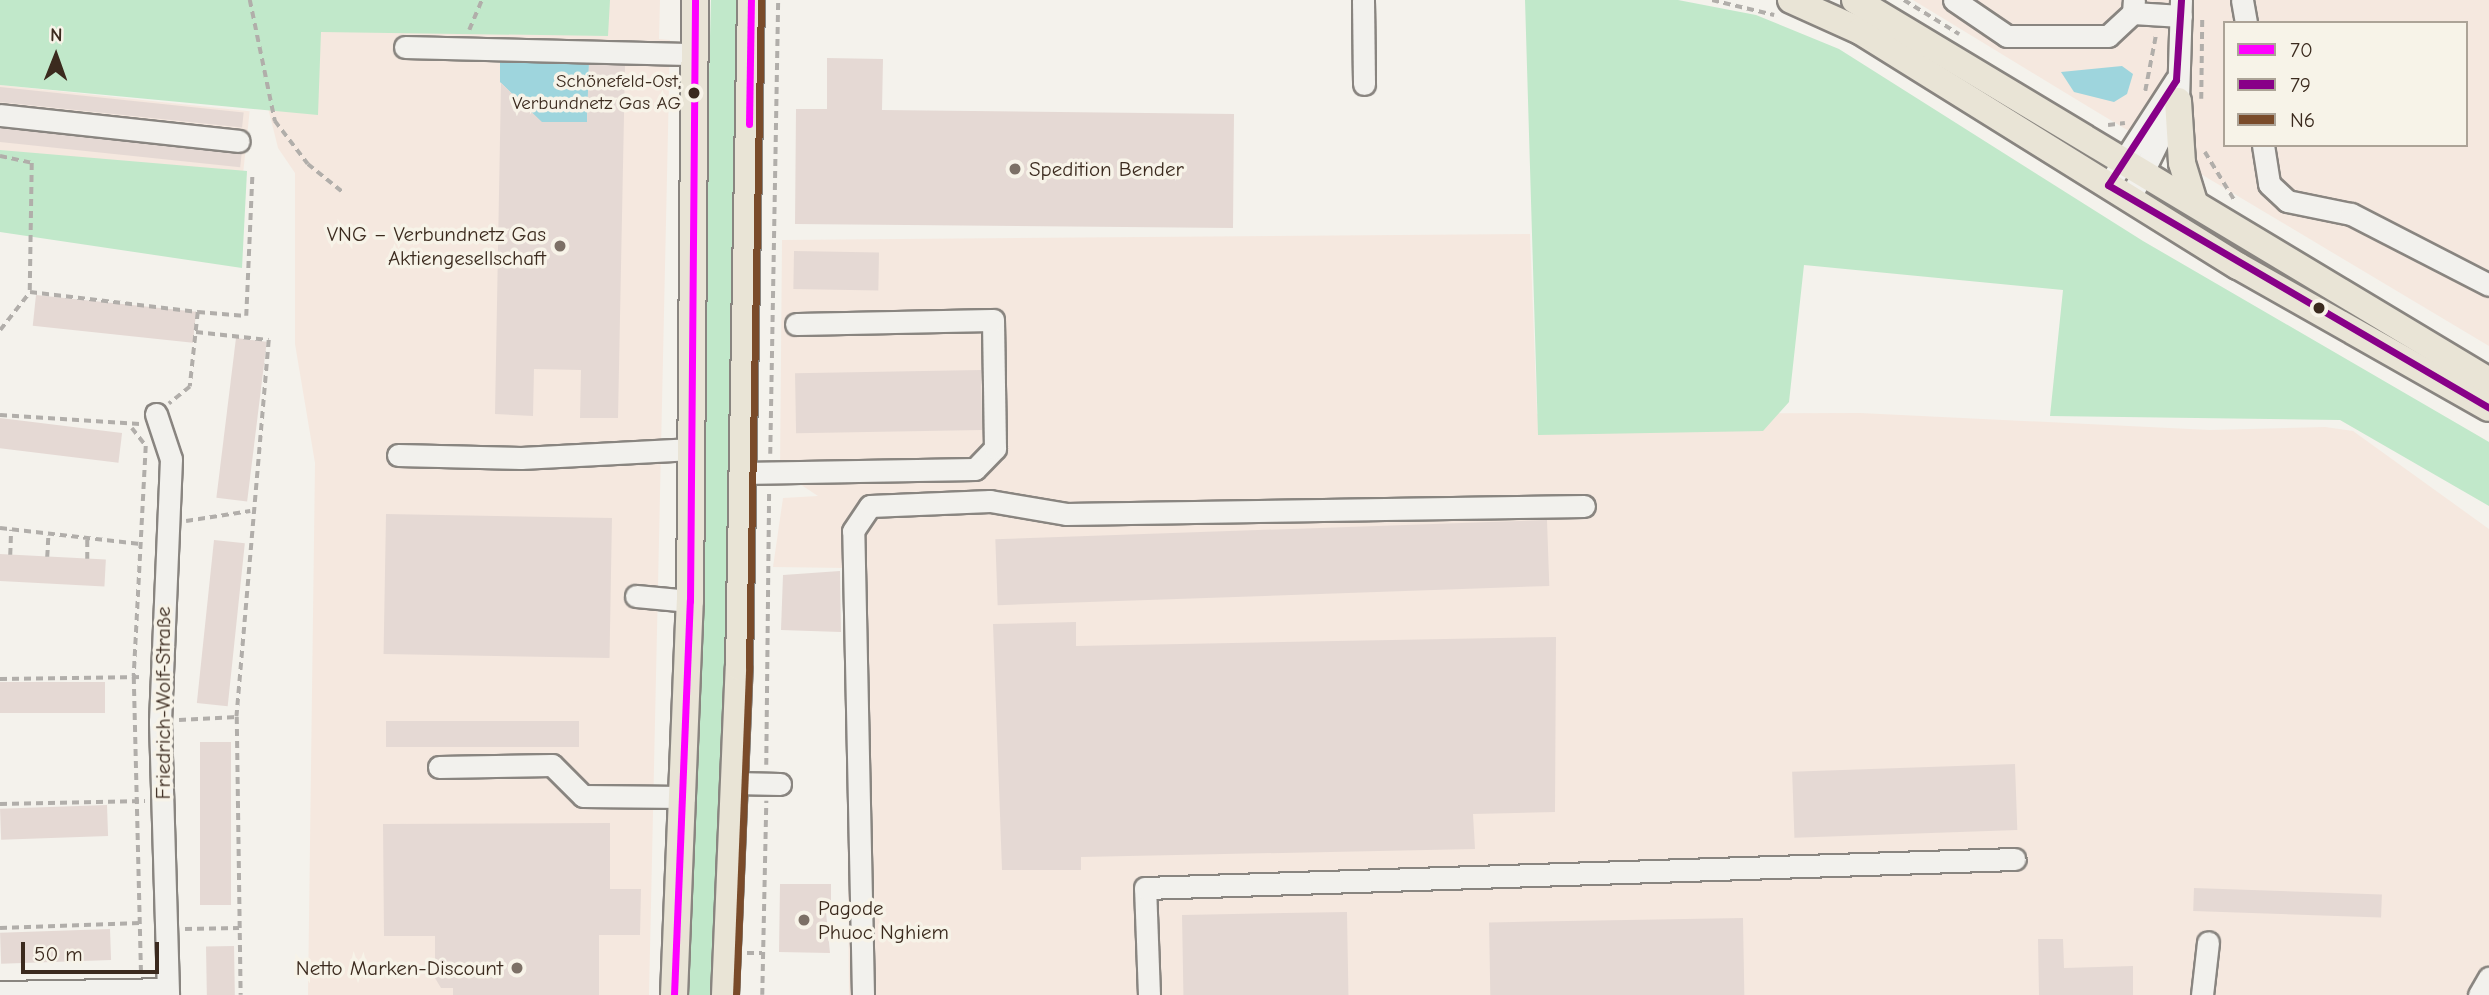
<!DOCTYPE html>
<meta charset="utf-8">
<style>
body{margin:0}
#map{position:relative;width:2489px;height:995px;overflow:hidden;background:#f4f2ec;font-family:"Comic Neue",sans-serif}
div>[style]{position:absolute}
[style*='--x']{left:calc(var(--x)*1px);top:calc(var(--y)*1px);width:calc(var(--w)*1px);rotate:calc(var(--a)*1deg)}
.built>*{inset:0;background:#f5e8df;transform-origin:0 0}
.green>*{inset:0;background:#c1e8ca}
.water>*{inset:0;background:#9ed5dd}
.building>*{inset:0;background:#e5d9d4;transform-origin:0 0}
.path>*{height:3.5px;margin-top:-1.75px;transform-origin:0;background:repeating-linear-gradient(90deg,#b1aeaa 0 7px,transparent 0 12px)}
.roads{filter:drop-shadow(2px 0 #898580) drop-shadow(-2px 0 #898580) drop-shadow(0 2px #898580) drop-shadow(0 -2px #898580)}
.minor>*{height:21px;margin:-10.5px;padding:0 10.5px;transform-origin:10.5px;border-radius:10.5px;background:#f2f1ed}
.major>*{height:26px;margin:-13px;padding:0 13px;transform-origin:13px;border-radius:13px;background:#e9e4d6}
.bus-1>*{height:7px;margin:-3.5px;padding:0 3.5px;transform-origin:3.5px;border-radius:3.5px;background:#f0f}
.bus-2>*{height:7px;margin:-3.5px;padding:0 3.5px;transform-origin:3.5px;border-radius:3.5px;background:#808}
.bus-3>*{height:7px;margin:-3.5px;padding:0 3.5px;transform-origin:3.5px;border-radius:3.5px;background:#7a4b2a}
.dots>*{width:19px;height:19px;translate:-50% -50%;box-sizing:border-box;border:4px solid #f7f3e8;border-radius:50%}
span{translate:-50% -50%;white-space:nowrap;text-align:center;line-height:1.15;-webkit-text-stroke:7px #f7f3e8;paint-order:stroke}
.bus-label{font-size:19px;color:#3b2a1e}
.right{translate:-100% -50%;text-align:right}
.poi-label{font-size:21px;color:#3b2a1e}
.left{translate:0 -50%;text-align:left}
.street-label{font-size:21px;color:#3b2a1e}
.legend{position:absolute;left:2223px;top:21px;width:245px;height:126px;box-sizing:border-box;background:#f7f3e8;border:2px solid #aca397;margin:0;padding:9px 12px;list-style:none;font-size:21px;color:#3b2a1e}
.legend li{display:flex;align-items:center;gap:14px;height:35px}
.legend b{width:35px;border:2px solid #aca397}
.north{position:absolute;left:21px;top:21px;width:70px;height:70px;-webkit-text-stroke:5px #f7f3e8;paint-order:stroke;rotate:1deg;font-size:19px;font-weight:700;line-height:28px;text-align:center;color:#3b2a1e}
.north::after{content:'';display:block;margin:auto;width:24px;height:32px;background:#3b2a1e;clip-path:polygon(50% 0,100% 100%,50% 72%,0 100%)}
.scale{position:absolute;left:21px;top:942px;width:138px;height:32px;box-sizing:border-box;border:4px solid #3b2a1e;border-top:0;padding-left:9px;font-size:21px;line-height:24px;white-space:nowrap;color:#3b2a1e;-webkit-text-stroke:5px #f7f3e8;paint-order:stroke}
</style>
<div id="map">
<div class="built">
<i style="clip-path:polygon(241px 0,660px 0,659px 39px,670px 40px,649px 995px,308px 995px,315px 463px,295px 344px,295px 173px,278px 148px)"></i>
<i style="clip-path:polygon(evenodd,1913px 0,2489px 0,2489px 346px,2097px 112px,1913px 0,2225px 23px,2466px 23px,2466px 145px,2225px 145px,2225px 23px)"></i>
<i style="left:0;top:85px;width:251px;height:65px;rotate:6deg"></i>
<i style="clip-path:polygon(1530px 234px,1537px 414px,1860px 413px,2210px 430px,2325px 427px,2353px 431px,2489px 529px,2489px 995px,849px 995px,845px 568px,773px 567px,783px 498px,818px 496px,780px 471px,782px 240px)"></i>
</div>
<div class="green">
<i style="clip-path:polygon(0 0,610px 0,608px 36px,321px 32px,318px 115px,0 85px)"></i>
<i style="clip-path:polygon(711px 0,742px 0,730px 637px,714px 995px,684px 995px)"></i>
<i style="clip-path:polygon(1525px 0,1678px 0,1756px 15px,1839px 49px,2143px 241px,2489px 442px,2489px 506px,2340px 420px,2050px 416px,2063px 290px,1804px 265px,1789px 402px,1763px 431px,1538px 435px)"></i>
<i style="clip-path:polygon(0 150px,247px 171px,242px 268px,0 232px)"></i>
</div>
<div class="water">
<i style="clip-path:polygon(500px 58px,589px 62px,587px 122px,541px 122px,500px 82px)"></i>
<i style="clip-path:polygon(2122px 66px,2133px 74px,2127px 94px,2114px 102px,2074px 92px,2061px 72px)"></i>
</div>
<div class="building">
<i style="clip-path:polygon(827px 58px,883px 59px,882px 110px,1234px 114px,1233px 228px,795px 224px,796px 109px,827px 109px)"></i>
<i style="clip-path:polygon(589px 65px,625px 65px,618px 418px,580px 418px,581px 370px,534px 369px,533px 416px,495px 414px,501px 83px,542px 122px,587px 122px)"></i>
<i style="left:0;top:87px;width:245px;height:15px;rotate:6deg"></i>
<i style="left:0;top:128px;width:243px;height:14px;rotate:6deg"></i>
<i style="left:794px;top:251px;width:85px;height:38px;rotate:1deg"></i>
<i style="left:36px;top:295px;width:161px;height:31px;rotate:6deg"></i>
<i style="left:236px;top:338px;width:31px;height:161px;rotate:7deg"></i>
<i style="left:981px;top:370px;width:60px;height:186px;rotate:89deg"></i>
<i style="left:0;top:418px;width:123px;height:30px;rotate:7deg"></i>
<i style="left:386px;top:514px;width:226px;height:140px;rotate:1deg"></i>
<i style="left:1547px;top:520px;width:66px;height:552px;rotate:88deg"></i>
<i style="left:214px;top:540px;width:31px;height:164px;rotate:6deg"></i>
<i style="left:0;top:554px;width:106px;height:27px;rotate:3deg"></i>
<i style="clip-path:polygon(840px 571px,841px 632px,781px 630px,783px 575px)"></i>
<i style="clip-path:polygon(1076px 622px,1076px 646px,1556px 637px,1555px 812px,1473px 814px,1475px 849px,1081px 857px,1081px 870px,1002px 870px,993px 624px)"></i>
<i style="left:105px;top:682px;width:31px;height:105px;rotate:90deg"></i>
<i style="left:579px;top:721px;width:26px;height:193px;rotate:90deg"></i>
<i style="left:200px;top:742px;width:31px;height:163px"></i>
<i style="left:2015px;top:764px;width:66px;height:223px;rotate:88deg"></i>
<i style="left:107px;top:805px;width:31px;height:107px;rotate:88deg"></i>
<i style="clip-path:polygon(610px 823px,610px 889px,641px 889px,640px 935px,599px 935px,599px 995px,453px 995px,453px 988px,441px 988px,435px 978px,435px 936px,384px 936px,383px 824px)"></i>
<i style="clip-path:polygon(780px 884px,831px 884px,831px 902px,825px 902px,830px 953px,779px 952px)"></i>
<i style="left:2194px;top:888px;width:188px;height:23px;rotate:2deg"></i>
<i style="left:1347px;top:912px;width:83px;height:165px;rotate:89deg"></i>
<i style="left:1743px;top:918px;width:77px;height:254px;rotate:89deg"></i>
<i style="left:110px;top:929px;width:31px;height:110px;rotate:88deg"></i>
<i style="clip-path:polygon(2038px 939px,2063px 939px,2064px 968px,2133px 966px,2133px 995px,2039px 995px)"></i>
<i style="left:234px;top:946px;width:49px;height:28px;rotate:89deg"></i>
</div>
<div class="path">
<i style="--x:250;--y:0;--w:124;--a:78.3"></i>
<i style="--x:275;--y:121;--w:54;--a:52.5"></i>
<i style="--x:308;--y:164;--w:46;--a:38.9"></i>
<i style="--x:1712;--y:0;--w:64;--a:13.6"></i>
<i style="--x:1904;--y:0;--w:65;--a:31.7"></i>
<i style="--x:469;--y:30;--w:33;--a:-67"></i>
<i style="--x:2145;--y:91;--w:58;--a:-79.1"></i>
<i style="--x:2201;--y:99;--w:83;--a:-89.3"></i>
<i style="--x:2108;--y:125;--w:17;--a:-7"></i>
<i style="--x:2205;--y:152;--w:57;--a:58.5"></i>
<i style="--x:0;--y:156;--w:33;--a:12"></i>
<i style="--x:32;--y:163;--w:129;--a:90.9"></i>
<i style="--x:198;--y:312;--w:48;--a:4.8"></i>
<i style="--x:246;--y:316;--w:140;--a:-87.5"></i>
<i style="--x:0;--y:330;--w:48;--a:-51.7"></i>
<i style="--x:30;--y:292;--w:169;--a:6.8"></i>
<i style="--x:198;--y:312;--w:75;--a:96.1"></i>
<i style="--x:190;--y:387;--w:27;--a:141"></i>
<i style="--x:196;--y:332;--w:73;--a:6.3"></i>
<i style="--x:269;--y:340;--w:378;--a:94.9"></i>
<i style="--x:237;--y:717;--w:278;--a:89.2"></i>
<i style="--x:0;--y:415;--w:140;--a:3.7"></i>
<i style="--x:132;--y:428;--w:23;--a:52"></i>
<i style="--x:146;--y:446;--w:231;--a:93"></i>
<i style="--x:134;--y:677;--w:295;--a:88.6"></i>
<i style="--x:770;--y:454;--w:454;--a:-89"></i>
<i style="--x:186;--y:521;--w:65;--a:-8.9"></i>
<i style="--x:0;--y:528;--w:141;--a:6.5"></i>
<i style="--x:10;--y:555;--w:25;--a:-88"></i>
<i style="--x:47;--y:557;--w:21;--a:-87"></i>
<i style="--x:87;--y:559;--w:19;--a:-90"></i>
<i style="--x:0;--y:679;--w:144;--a:-0.8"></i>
<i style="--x:179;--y:720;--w:58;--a:-3"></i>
<i style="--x:766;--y:765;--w:275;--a:-89.4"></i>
<i style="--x:0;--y:804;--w:145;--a:-1.2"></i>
<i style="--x:0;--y:928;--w:140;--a:-2"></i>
<i style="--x:185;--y:929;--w:54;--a:-1.1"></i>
<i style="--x:747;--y:953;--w:15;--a:0"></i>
<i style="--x:762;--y:995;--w:194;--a:-88.8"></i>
</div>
<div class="roads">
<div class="minor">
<i style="--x:1363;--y:0;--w:84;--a:89.3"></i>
<i style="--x:1954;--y:0;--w:64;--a:34.2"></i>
<i style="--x:2007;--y:36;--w:101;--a:0"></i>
<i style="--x:2108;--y:36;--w:34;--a:-43"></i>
<i style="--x:2133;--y:13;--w:13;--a:-86"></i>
<i style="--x:2242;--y:0;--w:23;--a:80"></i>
<i style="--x:2133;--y:13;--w:48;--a:3.6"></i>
<i style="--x:405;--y:47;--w:292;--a:1.4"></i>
<i style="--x:0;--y:115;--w:240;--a:6.2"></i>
<i style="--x:2263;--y:145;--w:39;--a:81"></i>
<i style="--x:2269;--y:184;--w:25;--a:43"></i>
<i style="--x:2287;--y:201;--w:65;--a:11.5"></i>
<i style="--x:2351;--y:214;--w:155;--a:27.2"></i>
<i style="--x:2108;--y:185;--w:125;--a:-57.1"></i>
<i style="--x:2130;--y:198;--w:108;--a:-63.7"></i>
<i style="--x:2178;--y:101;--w:101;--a:-88.3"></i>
<i style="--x:156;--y:414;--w:47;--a:71.6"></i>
<i style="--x:171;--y:459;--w:263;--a:92.4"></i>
<i style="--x:160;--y:722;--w:273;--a:88.3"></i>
<i style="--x:398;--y:455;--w:123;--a:1.4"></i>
<i style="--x:521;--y:458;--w:172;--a:-3"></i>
<i style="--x:742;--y:473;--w:233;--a:-1"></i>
<i style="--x:975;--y:469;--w:29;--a:-46"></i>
<i style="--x:995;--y:448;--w:128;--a:-90.9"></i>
<i style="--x:993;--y:320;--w:197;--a:178.8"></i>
<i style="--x:636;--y:596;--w:54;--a:5.3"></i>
<i style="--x:439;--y:767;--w:113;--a:-1"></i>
<i style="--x:552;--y:765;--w:44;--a:45"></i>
<i style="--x:583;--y:796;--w:101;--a:0.6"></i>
<i style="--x:734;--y:783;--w:46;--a:1.2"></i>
<i style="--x:0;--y:992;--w:167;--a:-1"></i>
<i style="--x:863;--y:995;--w:464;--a:-91.2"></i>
<i style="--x:853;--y:531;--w:30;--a:-56"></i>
<i style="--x:870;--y:506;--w:120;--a:-2.4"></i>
<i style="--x:990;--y:501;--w:77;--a:9.7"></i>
<i style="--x:1066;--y:514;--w:518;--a:-0.88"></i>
<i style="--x:1149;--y:995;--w:107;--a:-92.1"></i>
<i style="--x:1145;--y:888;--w:870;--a:-1.91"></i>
<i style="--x:2202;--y:995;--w:53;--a:-83.5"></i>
<i style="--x:2479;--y:995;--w:20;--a:-60"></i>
</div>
<div class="major">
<i style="--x:1791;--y:0;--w:76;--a:24.2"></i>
<i style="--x:1860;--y:31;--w:445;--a:31.9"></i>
<i style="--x:2238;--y:266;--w:288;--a:29.5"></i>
<i style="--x:1855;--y:0;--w:740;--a:31"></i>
<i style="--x:2178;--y:101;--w:62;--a:86.3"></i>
<i style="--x:2182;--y:163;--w:38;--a:73"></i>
<i style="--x:674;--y:995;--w:394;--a:-87.7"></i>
<i style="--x:690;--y:601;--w:601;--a:-89.52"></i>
<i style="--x:725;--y:995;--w:328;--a:-87.6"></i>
<i style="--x:739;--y:667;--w:667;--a:-88.97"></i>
</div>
</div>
<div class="bus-1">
<i style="--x:749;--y:124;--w:124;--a:-89.1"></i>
<i style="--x:674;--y:995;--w:394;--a:-87.7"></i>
<i style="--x:690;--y:601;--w:601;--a:-89.52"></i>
</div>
<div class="bus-2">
<i style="--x:2181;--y:0;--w:80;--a:93.6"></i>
<i style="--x:2176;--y:80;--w:125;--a:122.9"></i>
<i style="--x:2108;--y:185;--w:441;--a:30.3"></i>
</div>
<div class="bus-3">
<i style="--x:736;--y:995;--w:328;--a:-87.7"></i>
<i style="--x:749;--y:667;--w:667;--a:-88.97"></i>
</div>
<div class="dots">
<i style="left:694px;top:93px;background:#3b2a1e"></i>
<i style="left:1015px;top:169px;background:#7c7066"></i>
<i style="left:560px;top:246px;background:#7c7066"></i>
<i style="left:2319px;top:308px;background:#3b2a1e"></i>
<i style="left:804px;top:920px;background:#7c7066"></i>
<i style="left:517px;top:968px;background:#7c7066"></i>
</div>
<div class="bus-label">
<span class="right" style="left:681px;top:93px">Schönefeld-Ost,<br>Verbundnetz Gas AG</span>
</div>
<div class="poi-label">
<span class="left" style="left:1029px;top:169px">Spedition Bender</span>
<span class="right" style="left:546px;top:246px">VNG – Verbundnetz Gas<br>Aktiengesellschaft</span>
<span class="left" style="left:818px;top:920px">Pagode<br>Phuoc Nghiem</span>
<span class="right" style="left:503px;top:968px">Netto Marken-Discount</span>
</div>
<div class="street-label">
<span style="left:163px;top:703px;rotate:-90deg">Friedrich-Wolf-Straße</span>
</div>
<ul class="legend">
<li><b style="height:9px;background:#f0f"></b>70</li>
<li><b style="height:9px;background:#808"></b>79</li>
<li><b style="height:9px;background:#7a4b2a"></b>N6</li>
</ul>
<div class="north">N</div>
<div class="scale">50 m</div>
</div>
